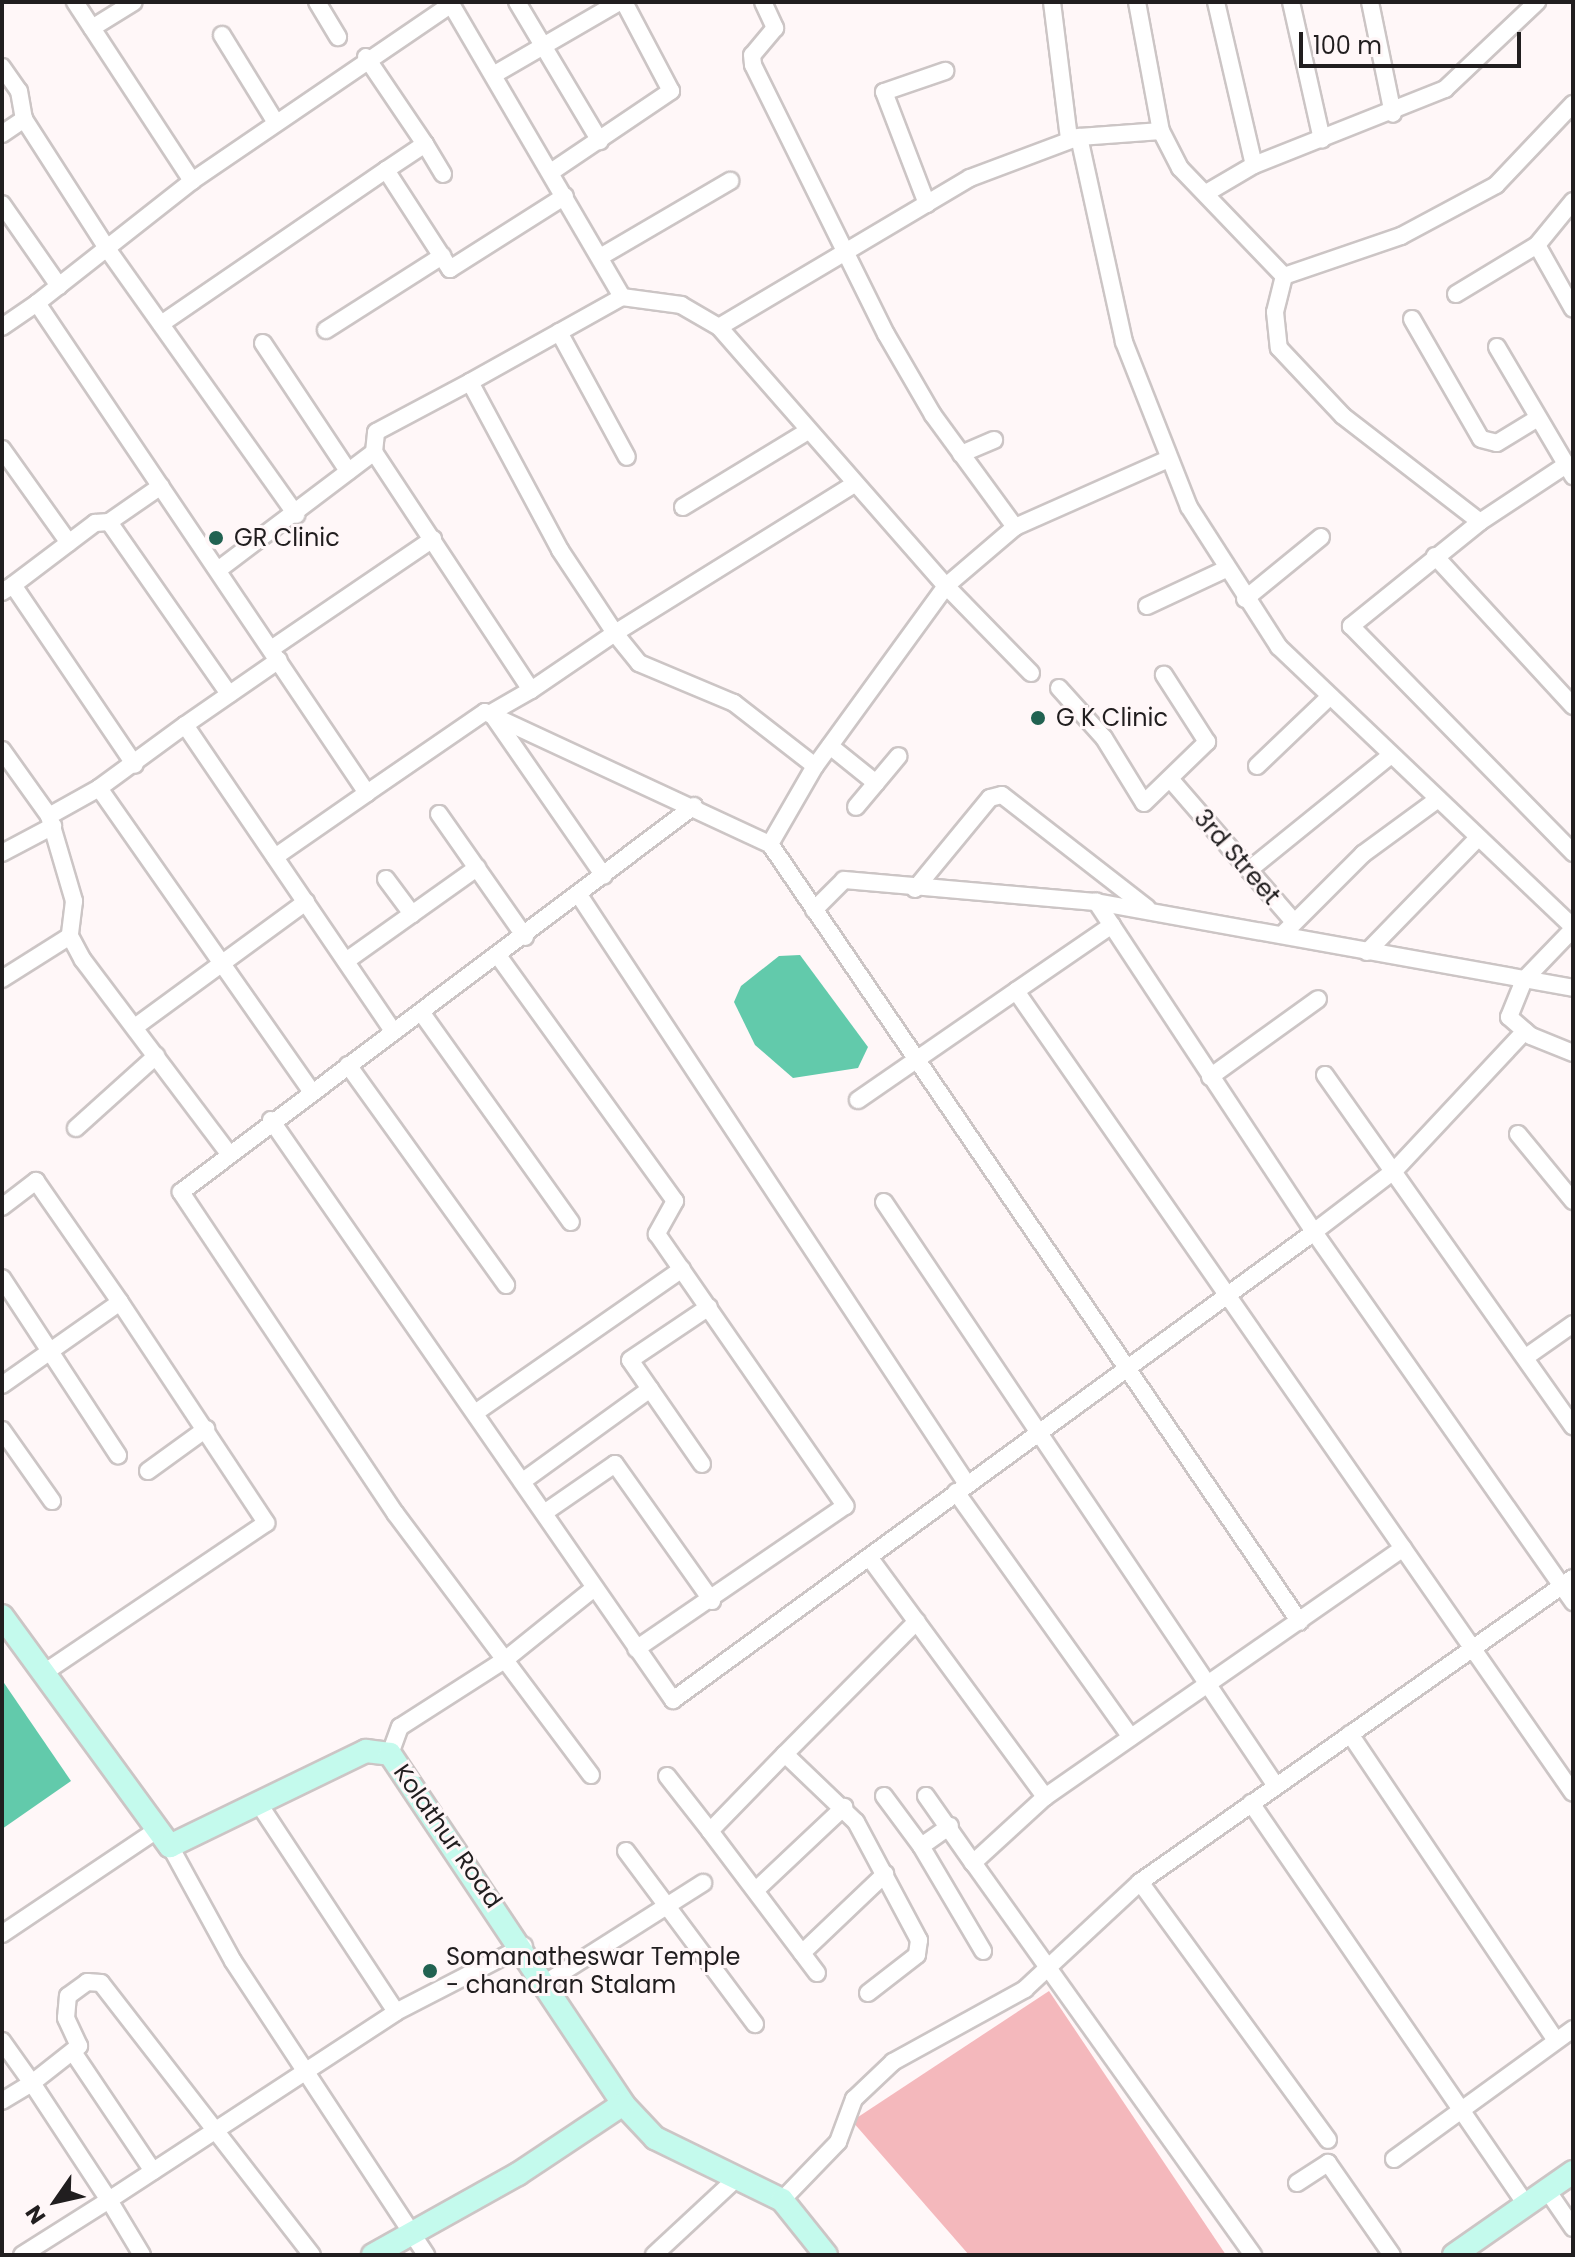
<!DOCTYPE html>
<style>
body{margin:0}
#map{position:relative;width:1575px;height:2257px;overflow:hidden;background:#fff7f8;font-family:Poppins,sans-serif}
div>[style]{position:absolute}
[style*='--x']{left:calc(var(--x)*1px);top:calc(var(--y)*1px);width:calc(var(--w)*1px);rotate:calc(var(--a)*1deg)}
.green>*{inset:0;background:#f4b8bc}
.water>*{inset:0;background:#62caab}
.roads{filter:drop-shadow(2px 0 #ccc5c5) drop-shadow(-2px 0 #ccc5c5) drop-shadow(0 2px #ccc5c5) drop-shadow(0 -2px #ccc5c5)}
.street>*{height:16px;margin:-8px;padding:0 8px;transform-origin:8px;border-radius:8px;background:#fff}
.secondary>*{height:22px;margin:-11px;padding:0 11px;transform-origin:11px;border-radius:11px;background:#c4faed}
.dots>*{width:22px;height:22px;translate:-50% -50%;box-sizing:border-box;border:4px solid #fff7f8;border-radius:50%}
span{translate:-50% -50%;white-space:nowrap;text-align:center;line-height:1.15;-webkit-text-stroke:6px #fff7f8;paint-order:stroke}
.poi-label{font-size:24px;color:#211e1f}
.left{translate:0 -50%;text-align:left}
.street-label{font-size:24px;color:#211e1f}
.frame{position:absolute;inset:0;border:4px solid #211e1f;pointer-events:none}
.north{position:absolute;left:16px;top:2161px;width:80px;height:80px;-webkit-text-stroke:6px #fff7f8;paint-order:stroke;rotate:236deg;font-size:22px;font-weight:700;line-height:32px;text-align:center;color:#211e1f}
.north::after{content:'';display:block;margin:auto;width:28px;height:36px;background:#211e1f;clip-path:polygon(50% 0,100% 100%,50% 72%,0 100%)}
.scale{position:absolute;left:1299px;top:32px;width:222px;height:36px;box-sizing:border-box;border:4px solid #211e1f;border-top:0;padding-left:10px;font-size:24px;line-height:28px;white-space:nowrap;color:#211e1f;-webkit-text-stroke:6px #fff7f8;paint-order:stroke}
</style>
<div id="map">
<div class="green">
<i style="clip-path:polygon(1049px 1991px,1226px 2255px,969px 2255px,852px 2121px)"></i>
</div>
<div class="water">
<i style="clip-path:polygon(800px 955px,868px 1047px,858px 1068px,793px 1078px,755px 1045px,734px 1002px,741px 986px,779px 956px)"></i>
<i style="clip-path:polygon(2px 1680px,71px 1781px,2px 1829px)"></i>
</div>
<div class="roads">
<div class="street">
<i style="--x:75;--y:2;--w:214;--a:56.8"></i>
<i style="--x:317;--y:2;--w:41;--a:59"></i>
<i style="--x:517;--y:2;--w:162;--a:59.2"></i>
<i style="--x:763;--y:2;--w:29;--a:65"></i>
<i style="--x:775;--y:28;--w:35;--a:130"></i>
<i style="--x:752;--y:55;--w:10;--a:84"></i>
<i style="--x:753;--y:65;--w:300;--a:63.7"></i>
<i style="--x:886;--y:334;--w:94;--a:59.9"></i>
<i style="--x:933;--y:415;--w:139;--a:53.8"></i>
<i style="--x:1052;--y:2;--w:137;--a:82.9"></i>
<i style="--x:1137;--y:2;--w:131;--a:79.5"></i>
<i style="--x:1161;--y:131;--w:42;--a:62.8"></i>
<i style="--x:1180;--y:168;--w:150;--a:46.1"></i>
<i style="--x:1216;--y:2;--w:167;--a:76.9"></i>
<i style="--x:1291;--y:2;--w:141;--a:77.3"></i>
<i style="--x:1370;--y:2;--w:114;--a:78.4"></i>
<i style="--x:92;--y:28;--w:49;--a:-31.8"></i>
<i style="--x:222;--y:35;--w:101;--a:58.4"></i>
<i style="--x:366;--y:57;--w:105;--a:55.9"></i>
<i style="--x:425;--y:144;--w:47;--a:146.3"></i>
<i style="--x:386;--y:170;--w:118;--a:57.1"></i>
<i style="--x:450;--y:269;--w:136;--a:-32.4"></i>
<i style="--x:2;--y:67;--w:29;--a:55"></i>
<i style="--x:19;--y:91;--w:28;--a:80"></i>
<i style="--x:24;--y:119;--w:156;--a:57.3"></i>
<i style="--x:108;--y:250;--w:325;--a:54.6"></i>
<i style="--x:495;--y:74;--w:143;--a:-30.1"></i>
<i style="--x:1161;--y:131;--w:82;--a:175.8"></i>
<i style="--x:1079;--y:137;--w:210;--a:77.6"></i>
<i style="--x:1124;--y:342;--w:177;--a:68.5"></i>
<i style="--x:1189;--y:507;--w:166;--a:57.3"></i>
<i style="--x:1279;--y:647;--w:406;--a:43.6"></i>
<i style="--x:2;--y:134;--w:27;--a:-34"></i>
<i style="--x:425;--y:144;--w:35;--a:59"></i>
<i style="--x:551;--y:172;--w:145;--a:-34"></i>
<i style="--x:671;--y:91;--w:101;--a:-117.8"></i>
<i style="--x:1208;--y:192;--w:53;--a:-30.4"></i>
<i style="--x:1254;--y:165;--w:206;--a:-21.7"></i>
<i style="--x:1445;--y:89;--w:127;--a:-43.4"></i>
<i style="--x:1573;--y:201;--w:57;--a:129.3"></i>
<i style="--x:1537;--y:245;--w:73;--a:60.6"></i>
<i style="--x:2;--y:204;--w:100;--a:55.2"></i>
<i style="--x:927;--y:204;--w:120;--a:-111"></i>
<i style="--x:884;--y:92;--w:65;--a:-19"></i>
<i style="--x:600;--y:257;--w:151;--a:-30.3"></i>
<i style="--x:1284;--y:276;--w:124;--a:-18.9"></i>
<i style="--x:1401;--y:236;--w:108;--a:-28.2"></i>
<i style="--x:1496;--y:185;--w:112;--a:-46.5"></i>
<i style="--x:1284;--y:276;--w:37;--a:104"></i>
<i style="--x:1275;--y:312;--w:36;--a:84"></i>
<i style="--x:1279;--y:348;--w:93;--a:46.7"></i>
<i style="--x:1343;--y:416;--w:173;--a:37.7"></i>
<i style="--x:1456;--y:294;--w:95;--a:-31.2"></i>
<i style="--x:37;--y:303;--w:197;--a:-38.2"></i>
<i style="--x:192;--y:181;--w:314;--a:-34.3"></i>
<i style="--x:451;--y:4;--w:339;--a:59.7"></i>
<i style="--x:622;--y:297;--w:60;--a:7.7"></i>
<i style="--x:681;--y:305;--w:44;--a:30.1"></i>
<i style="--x:719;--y:327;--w:344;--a:48.8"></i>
<i style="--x:946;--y:586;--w:223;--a:126"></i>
<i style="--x:815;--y:766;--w:90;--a:120"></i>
<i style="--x:1412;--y:319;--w:138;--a:60.1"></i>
<i style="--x:1481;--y:439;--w:16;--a:14"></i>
<i style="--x:1497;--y:443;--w:48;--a:-31.4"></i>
<i style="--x:161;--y:324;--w:273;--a:-34.4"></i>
<i style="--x:2;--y:327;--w:42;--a:-34.4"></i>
<i style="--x:37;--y:303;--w:591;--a:56.04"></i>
<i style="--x:367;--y:793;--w:143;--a:-34.5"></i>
<i style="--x:485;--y:712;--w:314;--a:24.9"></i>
<i style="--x:770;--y:844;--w:941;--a:55.74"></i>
<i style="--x:719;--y:327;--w:292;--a:-30.7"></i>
<i style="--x:970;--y:178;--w:116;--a:-20.6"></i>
<i style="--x:326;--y:330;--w:138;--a:-32.5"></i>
<i style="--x:559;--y:332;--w:142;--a:61.5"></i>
<i style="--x:263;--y:343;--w:154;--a:56.4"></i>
<i style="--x:1497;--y:347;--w:150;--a:59.5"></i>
<i style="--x:470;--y:382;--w:174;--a:-29.2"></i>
<i style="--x:2;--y:449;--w:115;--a:54.5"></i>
<i style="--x:961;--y:454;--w:36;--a:-23"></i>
<i style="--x:1566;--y:465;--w:103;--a:146.5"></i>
<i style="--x:1480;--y:522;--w:166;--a:141.1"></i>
<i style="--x:1351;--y:626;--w:318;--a:45.6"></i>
<i style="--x:683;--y:507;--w:146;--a:-31.3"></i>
<i style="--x:109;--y:522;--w:63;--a:-34.7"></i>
<i style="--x:1435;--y:556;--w:204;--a:47.4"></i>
<i style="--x:218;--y:570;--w:196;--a:-37.1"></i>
<i style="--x:13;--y:585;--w:103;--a:-37.1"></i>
<i style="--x:95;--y:523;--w:14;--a:-4"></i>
<i style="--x:109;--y:522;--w:210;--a:55.1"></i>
<i style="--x:2;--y:592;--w:13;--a:-32"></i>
<i style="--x:13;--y:585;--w:217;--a:55.9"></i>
<i style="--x:1245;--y:599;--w:98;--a:-39.2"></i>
<i style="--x:1147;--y:606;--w:85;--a:-25.1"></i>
<i style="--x:271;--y:649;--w:196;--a:-34.2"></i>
<i style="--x:1031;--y:673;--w:122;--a:-134.3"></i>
<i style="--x:946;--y:586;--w:91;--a:-40.5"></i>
<i style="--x:1015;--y:527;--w:165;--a:-23.9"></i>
<i style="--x:1059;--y:688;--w:67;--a:48"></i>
<i style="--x:1104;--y:738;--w:76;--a:58.4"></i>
<i style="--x:1144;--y:803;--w:88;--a:-44.1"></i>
<i style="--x:1207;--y:742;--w:80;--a:-122.7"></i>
<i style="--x:531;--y:690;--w:285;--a:-123.4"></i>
<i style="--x:374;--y:452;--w:20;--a:-84"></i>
<i style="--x:376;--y:432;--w:106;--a:-28"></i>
<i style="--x:470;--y:382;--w:191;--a:61.8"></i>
<i style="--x:560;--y:550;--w:100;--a:56.5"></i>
<i style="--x:615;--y:633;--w:102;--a:145.8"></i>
<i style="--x:531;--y:690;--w:46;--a:150.1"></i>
<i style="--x:491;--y:713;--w:198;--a:55.3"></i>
<i style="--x:185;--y:725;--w:114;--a:-34.7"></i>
<i style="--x:830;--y:746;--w:59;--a:38.8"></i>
<i style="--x:876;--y:783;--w:31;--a:130"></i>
<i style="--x:2;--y:750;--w:81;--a:54.5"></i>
<i style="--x:49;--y:816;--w:89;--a:73.6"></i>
<i style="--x:74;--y:901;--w:35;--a:97"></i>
<i style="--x:70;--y:936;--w:27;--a:62"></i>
<i style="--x:83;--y:960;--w:243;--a:53"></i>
<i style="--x:815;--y:766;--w:103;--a:-142.1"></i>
<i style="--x:734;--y:703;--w:103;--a:-157.2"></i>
<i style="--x:639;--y:663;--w:38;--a:-129"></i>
<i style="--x:615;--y:633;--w:282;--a:-31.9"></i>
<i style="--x:1257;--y:766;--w:97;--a:-43.7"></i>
<i style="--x:1171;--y:780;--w:188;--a:49.1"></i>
<i style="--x:876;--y:783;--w:35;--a:-50"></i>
<i style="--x:99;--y:788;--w:107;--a:-36.2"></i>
<i style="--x:185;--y:725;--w:371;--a:55.8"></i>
<i style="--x:439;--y:814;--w:150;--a:55"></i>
<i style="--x:49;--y:816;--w:57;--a:-29.2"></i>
<i style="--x:99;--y:788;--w:370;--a:55"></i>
<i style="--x:2;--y:853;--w:58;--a:-27.9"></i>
<i style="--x:275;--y:857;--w:112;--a:-34.8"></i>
<i style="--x:1249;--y:870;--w:181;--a:-39"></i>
<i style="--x:386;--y:879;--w:44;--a:53.4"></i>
<i style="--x:915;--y:889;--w:118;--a:-50.5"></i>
<i style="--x:990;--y:798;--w:12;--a:-14"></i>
<i style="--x:1002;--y:795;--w:184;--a:37.9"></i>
<i style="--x:579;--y:895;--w:705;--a:56.63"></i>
<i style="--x:814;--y:910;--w:42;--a:-45"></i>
<i style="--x:844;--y:880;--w:253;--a:5"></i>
<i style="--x:1096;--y:902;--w:485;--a:10.2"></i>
<i style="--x:1112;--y:925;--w:116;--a:145.5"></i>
<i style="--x:1016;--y:991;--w:976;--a:55.22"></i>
<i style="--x:1573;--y:929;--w:71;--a:133.9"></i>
<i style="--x:1524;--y:980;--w:40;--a:112"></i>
<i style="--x:1509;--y:1017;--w:29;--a:41"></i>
<i style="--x:1531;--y:1036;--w:45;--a:22"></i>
<i style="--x:1284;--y:933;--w:112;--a:-45"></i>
<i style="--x:1363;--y:854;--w:88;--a:-36.2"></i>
<i style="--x:1367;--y:952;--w:155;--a:-45.8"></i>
<i style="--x:499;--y:957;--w:301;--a:54.2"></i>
<i style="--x:675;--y:1201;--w:38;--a:119"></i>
<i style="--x:657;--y:1234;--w:331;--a:55.3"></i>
<i style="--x:845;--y:1506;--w:253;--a:145.6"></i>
<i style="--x:346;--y:961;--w:161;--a:-35.4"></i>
<i style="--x:2;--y:979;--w:80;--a:-32.3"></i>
<i style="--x:421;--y:1012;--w:258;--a:54.5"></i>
<i style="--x:135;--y:1027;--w:212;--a:-36.2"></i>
<i style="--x:1525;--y:1031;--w:190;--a:133.1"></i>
<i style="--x:1395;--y:1170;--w:102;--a:142.6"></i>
<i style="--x:1314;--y:1232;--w:452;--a:55"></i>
<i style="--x:348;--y:1065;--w:271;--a:54.3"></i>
<i style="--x:1325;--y:1075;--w:430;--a:54.8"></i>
<i style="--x:1210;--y:1077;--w:133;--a:-35.8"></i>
<i style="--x:858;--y:1100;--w:192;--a:-34.6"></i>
<i style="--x:271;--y:1120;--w:706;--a:55.27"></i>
<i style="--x:673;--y:1700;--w:794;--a:-36.13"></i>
<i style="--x:1314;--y:1232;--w:396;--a:-123.4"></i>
<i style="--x:76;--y:1128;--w:108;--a:-42"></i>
<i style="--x:1518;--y:1134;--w:87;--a:50.6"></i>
<i style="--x:884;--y:1202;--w:703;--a:56.13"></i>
<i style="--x:2;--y:1207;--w:43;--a:-37.4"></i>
<i style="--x:36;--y:1181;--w:147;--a:55.2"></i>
<i style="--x:2;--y:1278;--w:212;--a:56.8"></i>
<i style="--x:1526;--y:1357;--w:57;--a:-35.1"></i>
<i style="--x:2;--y:1385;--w:144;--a:-35.1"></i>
<i style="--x:120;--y:1302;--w:265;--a:56.5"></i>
<i style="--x:266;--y:1523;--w:268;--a:146"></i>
<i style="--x:475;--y:1413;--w:252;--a:-34.8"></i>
<i style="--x:2;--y:1430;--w:87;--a:54.8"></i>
<i style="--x:702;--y:1464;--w:126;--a:-124.7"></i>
<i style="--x:630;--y:1360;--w:95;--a:-33.9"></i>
<i style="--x:148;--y:1471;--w:72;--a:-35.9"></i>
<i style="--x:523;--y:1481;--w:157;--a:-35.9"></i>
<i style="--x:956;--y:1492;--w:301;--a:54.5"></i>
<i style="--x:544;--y:1513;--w:86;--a:-34.6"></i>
<i style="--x:615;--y:1464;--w:168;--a:54.7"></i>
<i style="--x:869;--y:1557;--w:298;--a:53.7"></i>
<i style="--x:1350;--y:1734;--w:369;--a:56.1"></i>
<i style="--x:390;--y:1754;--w:29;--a:-70"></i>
<i style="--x:400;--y:1727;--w:126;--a:-32.7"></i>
<i style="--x:506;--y:1659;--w:112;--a:-38.8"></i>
<i style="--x:785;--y:1754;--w:187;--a:-45.2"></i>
<i style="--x:591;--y:1775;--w:327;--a:-126.8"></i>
<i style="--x:395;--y:1513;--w:386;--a:-123.7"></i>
<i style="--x:181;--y:1192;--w:642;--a:-36.96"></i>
<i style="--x:667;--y:1776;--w:70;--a:52"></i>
<i style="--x:884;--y:1796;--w:62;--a:53.5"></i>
<i style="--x:926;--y:1796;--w:82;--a:55"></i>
<i style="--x:1251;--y:1803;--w:487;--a:55.6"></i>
<i style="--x:259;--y:1804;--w:249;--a:56.6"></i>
<i style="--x:950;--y:1826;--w:35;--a:145"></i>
<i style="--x:921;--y:1846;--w:122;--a:59.4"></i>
<i style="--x:170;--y:1846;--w:131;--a:61.3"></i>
<i style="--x:233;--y:1961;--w:352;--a:56.7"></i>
<i style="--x:626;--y:1851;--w:216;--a:53.3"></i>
<i style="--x:1140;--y:1882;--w:319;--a:53.9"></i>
<i style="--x:757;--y:1889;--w:120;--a:-43.3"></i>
<i style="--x:2;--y:1934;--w:188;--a:-33.9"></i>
<i style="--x:802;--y:1953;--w:115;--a:-43.6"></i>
<i style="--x:817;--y:1973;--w:178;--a:-127"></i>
<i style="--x:710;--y:1831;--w:107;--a:-45.8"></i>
<i style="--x:785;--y:1754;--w:98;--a:43.8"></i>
<i style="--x:856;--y:1822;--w:134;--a:61.9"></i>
<i style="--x:919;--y:1940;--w:15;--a:98"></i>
<i style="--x:917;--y:1955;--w:62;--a:142.2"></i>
<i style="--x:547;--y:1982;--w:185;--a:-32.4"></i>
<i style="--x:2;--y:2041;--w:52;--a:54.5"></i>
<i style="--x:32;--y:2083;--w:60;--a:-38.2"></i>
<i style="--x:79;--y:2046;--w:31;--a:-115"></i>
<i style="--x:66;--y:2018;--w:22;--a:-85"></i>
<i style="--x:68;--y:1996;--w:24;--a:-36"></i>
<i style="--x:87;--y:1982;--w:14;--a:4"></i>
<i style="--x:101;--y:1983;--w:344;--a:52.2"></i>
<i style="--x:75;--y:2055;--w:140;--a:56.1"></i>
<i style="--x:2;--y:2101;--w:35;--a:-31"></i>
<i style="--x:32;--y:2083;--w:140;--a:56.7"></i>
<i style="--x:109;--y:2200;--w:343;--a:-33.2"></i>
<i style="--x:396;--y:2012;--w:144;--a:-27.3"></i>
<i style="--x:1394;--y:2159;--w:221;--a:-36"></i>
<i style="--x:1297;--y:2183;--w:37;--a:-33"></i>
<i style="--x:1328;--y:2163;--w:112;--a:55.2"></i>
<i style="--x:1547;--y:2190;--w:46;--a:55.6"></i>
<i style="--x:782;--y:2200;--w:81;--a:-46"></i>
<i style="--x:838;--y:2142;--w:46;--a:-69.6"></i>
<i style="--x:854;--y:2099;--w:54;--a:-43.5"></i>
<i style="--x:893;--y:2062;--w:151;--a:-28.9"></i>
<i style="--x:1025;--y:1989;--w:157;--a:-42.9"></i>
<i style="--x:1140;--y:1882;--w:529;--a:-35.07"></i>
<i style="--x:22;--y:2255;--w:103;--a:-32.3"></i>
<i style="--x:109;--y:2200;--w:64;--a:59"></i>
<i style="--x:654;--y:2255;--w:113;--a:-42.9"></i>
<i style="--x:1253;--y:2255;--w:482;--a:-125.5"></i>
<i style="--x:973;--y:1863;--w:98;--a:-42.5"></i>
<i style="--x:1045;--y:1797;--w:436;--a:-34.8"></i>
</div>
<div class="secondary">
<i style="--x:2;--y:1616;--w:285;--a:53.9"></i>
<i style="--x:170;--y:1846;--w:218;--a:-25.9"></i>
<i style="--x:366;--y:1751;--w:24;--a:7"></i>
<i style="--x:390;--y:1754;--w:420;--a:56.3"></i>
<i style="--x:623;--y:2104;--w:47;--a:46.7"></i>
<i style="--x:655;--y:2138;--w:141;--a:26"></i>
<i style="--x:782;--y:2200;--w:70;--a:51.3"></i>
<i style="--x:373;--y:2255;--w:166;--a:-29.2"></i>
<i style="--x:518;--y:2174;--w:126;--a:-33.7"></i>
<i style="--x:1454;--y:2255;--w:145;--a:-34.9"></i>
</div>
</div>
<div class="dots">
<i style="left:216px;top:538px;background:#216251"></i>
<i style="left:1038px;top:718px;background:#216251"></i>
<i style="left:430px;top:1971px;background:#216251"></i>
</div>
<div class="poi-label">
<span class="left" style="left:234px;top:538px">GR Clinic</span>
<span class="left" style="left:1056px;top:718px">G K Clinic</span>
<span class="left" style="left:446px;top:1971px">Somanatheswar Temple<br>- chandran Stalam</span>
</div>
<div class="street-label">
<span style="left:1237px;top:857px;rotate:49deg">3rd Street</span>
<span style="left:448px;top:1836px;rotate:55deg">Kolathur Road</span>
</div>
<div class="frame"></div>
<div class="north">N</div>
<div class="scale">100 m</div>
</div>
